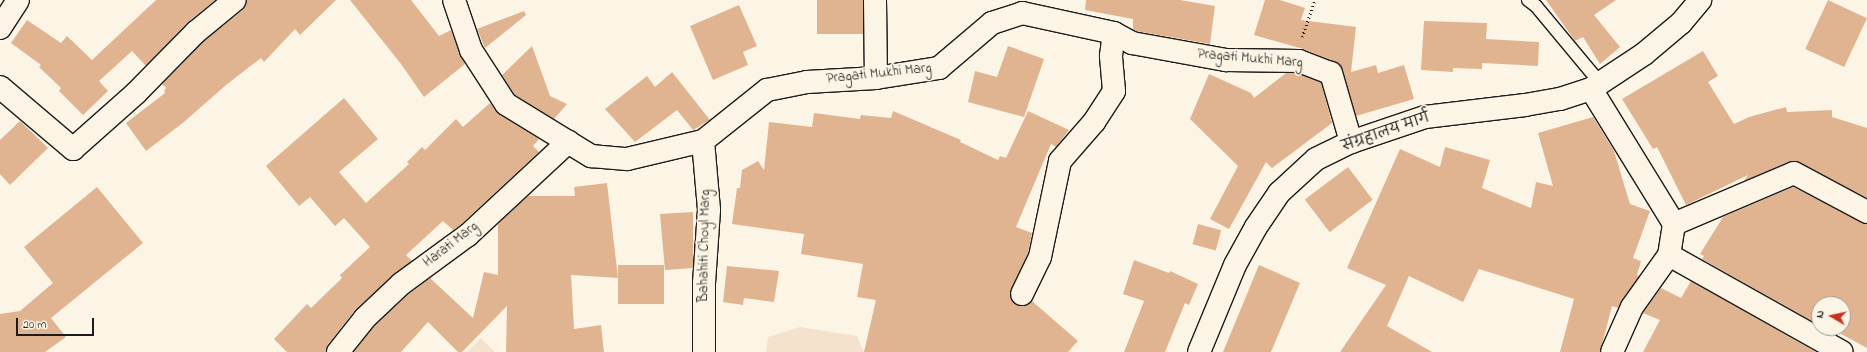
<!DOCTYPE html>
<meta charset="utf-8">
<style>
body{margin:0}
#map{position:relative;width:1867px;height:352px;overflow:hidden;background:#fcf5e5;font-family:"Indie Flower","Playpen Sans Deva",sans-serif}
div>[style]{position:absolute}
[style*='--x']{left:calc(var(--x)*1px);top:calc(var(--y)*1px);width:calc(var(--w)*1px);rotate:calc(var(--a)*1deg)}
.built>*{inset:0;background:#f4e2cc}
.building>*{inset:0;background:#e1b491;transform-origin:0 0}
.path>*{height:2.5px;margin-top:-1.25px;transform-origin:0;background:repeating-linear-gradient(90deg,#1c1c1c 0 1px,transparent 0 4px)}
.roads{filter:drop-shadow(1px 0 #1c1c1c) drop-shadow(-1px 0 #1c1c1c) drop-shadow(0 1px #1c1c1c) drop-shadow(0 -1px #1c1c1c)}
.lane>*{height:12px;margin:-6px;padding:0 6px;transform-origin:6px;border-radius:6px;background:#fcf5e5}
.street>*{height:22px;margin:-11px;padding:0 11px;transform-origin:11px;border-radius:11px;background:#fcf5e5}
.secondary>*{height:22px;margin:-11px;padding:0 11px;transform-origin:11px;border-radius:11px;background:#fcf5e5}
span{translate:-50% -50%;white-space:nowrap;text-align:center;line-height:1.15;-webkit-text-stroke:3.5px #fcf5e5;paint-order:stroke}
.street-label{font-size:14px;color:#1c1c1c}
.north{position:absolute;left:1811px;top:296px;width:40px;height:40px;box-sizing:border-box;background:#fcf5e5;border:1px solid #a29e95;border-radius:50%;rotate:279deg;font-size:11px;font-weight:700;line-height:16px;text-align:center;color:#1c1c1c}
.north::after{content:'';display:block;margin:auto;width:14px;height:18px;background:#c8321e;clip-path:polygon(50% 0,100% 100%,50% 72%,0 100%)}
.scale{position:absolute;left:16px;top:318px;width:78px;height:18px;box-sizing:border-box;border:2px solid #1c1c1c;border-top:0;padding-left:5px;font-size:12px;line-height:14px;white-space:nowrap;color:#1c1c1c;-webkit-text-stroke:3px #fcf5e5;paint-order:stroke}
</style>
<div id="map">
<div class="built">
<i style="clip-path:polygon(800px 327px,857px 336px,864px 352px,766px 352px,768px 337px)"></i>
<i style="clip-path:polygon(481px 338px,495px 352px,467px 352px)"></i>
</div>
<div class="building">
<i style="clip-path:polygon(156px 0,215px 0,187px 23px,146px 66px,132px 51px,99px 81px,108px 91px,83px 115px,59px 91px,61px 88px,39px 67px,41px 65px,11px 43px,27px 20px,61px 43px,67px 36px,92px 60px)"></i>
<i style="clip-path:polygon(247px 0,336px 0,300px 35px,295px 29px,264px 62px,261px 58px,226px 85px,184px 122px,146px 151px,126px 123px,165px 93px,164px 91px,166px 88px,162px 84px,204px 41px,243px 10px)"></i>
<i style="clip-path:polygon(350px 0,411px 0,439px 36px,451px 30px,465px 64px,424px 97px,401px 64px)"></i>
<i style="left:817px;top:0;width:46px;height:34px"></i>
<i style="clip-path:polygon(1086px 0,1180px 0,1215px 6px,1210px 44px,1136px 31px,1133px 29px,1133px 19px,1085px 10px)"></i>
<i style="clip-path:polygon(1265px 0,1280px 0,1305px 8px,1301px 20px,1356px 27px,1351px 72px,1376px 65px,1378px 73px,1404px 65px,1414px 99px,1356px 116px,1340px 64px,1303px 49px,1254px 35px)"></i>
<i style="clip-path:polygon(1546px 0,1616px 0,1594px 15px,1620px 47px,1600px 64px,1583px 37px,1575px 41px)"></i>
<i style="left:1828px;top:0;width:43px;height:54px;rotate:25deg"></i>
<i style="clip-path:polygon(739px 5px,757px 46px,743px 52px,748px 65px,713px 80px,690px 26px)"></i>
<i style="clip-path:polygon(524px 11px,526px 15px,485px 48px,477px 29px)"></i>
<i style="clip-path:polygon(1424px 21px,1487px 23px,1486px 39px,1539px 42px,1538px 66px,1482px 63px,1482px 69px,1453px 68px,1453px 72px,1421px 70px)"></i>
<i style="clip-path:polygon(532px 46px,550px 96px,567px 104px,554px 119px,515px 95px,502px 75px)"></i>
<i style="clip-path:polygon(1008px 46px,1044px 59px,1024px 117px,968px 102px,975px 71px,997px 77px)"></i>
<i style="clip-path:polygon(1703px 51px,1718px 76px,1708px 82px,1734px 124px,1749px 117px,1786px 107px,1787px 112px,1832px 110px,1832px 117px,1867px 128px,1867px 198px,1794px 161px,1744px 181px,1748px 175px,1686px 205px,1657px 147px,1653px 149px,1622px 99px)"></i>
<i style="clip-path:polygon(672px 72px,710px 120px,693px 130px,677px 110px,635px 142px,605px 109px,647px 76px,655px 87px)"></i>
<i style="clip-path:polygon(1286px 73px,1297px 73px,1321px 82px,1332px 123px,1272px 168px,1266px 162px,1229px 229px,1210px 219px,1238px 166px,1190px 119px,1209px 74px,1251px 93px,1254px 98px)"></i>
<i style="clip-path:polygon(344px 98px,378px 139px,339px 172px,366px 203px,409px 164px,407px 162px,422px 147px,425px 150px,456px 119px,463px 127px,490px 103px,499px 114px,539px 139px,533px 146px,539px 152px,460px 225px,453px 230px,443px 221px,406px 255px,412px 261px,356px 309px,328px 344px,326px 352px,287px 352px,274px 339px,307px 304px,311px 308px,342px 278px,340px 275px,370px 247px,344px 218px,335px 226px,310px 197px,299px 206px,266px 166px)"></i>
<i style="clip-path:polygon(893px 111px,961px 140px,960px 142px,998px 160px,1000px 156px,1006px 158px,1028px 111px,1069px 130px,1056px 147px,1051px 144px,1016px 227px,1032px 233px,1028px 253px,1010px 294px,1017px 305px,1023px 306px,1032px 301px,1078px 341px,1068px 352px,864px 352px,876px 300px,857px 297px,863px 264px,801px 254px,804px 234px,732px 224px,737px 188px,740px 188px,742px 170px,758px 161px,764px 170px,769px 122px,812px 127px,814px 113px,860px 119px,861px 115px,891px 118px)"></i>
<i style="clip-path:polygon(1593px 117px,1614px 151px,1630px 204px,1650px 211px,1633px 258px,1641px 261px,1637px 275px,1639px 276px,1618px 308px,1612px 306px,1600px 352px,1560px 352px,1574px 299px,1479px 269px,1463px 302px,1409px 276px,1387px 326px,1432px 352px,1340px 352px,1386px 285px,1347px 268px,1400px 149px,1440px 167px,1445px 147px,1490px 160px,1482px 188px,1531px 208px,1536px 182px,1553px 186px,1538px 133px)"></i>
<i style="clip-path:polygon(20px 121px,48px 148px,10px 185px,0 174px,0 140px)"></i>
<i style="left:1348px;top:167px;width:41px;height:54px;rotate:53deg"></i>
<i style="clip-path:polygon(607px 183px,618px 278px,571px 275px,574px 329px,601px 325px,604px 352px,506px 352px,507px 306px,462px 352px,458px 352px,428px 322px,401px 352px,354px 352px,374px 326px,409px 294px,430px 278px,473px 318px,484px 272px,498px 275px,498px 224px,528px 196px,575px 196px,574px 187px)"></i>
<i style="clip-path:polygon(97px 187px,143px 243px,51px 318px,66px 337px,45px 352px,0 352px,0 314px,20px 311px,53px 283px,24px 247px)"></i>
<i style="clip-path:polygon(1793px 187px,1867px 224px,1867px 348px,1834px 330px,1833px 332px,1825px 328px,1843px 328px,1843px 304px,1819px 304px,1819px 325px,1702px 259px,1704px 256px,1700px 254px,1723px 217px)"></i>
<i style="clip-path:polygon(693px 212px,693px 268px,665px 270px,660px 214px)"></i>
<i style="left:1198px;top:224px;width:24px;height:21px;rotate:15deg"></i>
<i style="clip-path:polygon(1134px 260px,1169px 273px,1170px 271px,1198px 284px,1189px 305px,1185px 303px,1165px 352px,1124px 352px,1144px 301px,1123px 294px)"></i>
<i style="left:618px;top:265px;width:46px;height:39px"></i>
<i style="clip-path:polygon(1259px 265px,1300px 283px,1271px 352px,1223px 352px)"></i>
<i style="clip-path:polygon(727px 266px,779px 271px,774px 302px,744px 298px,743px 305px,723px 302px)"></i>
<i style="clip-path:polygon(1691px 281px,1816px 352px,1643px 352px,1660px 320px,1643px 313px,1661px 288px,1681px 298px)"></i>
</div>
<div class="path">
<i style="--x:1302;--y:37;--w:39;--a:-71"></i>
</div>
<div class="roads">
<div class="lane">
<i style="--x:1528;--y:0;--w:10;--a:37"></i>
<i style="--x:1536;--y:6;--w:102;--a:50.2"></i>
</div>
<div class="street">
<i style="--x:454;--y:0;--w:53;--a:71.2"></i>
<i style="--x:471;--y:50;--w:64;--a:57.1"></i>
<i style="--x:506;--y:104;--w:100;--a:31.5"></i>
<i style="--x:591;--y:156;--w:36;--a:5"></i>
<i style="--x:627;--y:159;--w:78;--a:-13.3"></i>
<i style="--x:703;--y:141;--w:82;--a:-38.6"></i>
<i style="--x:767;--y:90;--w:41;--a:-11.3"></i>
<i style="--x:807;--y:82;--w:69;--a:-3.3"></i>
<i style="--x:876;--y:78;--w:64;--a:-9"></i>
<i style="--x:939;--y:68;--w:70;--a:-40.3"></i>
<i style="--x:992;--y:23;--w:32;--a:-18"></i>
<i style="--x:1022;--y:13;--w:94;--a:12.3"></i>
<i style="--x:1114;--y:33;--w:21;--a:29"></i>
<i style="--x:1132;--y:43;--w:96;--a:10.3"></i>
<i style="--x:1226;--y:60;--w:73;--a:0.8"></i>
<i style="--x:1299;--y:61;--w:34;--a:21"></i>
<i style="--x:1331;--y:73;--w:72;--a:73.8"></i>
<i style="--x:875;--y:0;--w:78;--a:89.3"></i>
<i style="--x:0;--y:28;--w:33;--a:-57"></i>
<i style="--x:0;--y:87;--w:96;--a:40.3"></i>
<i style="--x:73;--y:149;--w:84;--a:-41.6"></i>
<i style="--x:136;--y:93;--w:86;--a:-45.5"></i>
<i style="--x:196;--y:32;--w:50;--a:-39.4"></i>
<i style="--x:1591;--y:89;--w:158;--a:58.4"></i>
<i style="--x:1674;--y:224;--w:31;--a:99"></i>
<i style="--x:1669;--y:255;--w:64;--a:125.4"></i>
<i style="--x:1632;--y:307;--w:49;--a:114"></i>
<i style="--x:703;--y:141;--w:69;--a:85"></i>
<i style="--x:709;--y:210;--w:73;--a:93.9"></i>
<i style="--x:704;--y:283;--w:69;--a:90"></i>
<i style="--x:1674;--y:224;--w:130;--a:-23"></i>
<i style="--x:1794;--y:173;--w:83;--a:28.1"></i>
<i style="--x:1669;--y:255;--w:198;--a:29.3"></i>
<i style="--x:1022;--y:294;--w:41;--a:-64.1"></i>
<i style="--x:1040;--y:257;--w:98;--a:-78.2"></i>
<i style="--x:1060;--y:161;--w:52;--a:-48.9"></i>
<i style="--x:1094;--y:122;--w:37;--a:-57"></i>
<i style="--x:1114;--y:91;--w:35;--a:-95"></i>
<i style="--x:1111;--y:56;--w:23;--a:-83"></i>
<i style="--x:338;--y:352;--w:43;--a:-51.5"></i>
<i style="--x:365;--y:318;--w:50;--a:-43.4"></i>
<i style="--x:401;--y:284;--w:83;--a:-36.2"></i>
<i style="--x:468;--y:235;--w:137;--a:-42.9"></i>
</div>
<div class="secondary">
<i style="--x:1199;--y:352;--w:94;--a:-67.5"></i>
<i style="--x:1235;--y:265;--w:43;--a:-61.1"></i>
<i style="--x:1256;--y:227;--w:41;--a:-55.9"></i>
<i style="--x:1279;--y:193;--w:50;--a:-42.6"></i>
<i style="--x:1316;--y:159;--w:39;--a:-26"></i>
<i style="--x:1351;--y:142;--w:78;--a:-18.7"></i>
<i style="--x:1425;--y:117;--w:101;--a:-6.8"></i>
<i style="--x:1525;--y:105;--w:36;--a:-10"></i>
<i style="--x:1560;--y:99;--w:33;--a:-18"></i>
<i style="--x:1591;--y:89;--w:64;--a:-33.4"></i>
<i style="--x:1644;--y:54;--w:48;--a:-40"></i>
<i style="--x:1681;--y:23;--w:30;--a:-50"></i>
</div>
</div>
<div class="street-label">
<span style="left:1250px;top:59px;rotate:5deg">Pragati Mukhi Marg</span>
<span style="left:879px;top:74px;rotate:-6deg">Pragati Mukhi Marg</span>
<span style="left:1386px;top:133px;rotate:-19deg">संग्रहालय मार्ग</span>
<span style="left:451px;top:245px;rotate:-38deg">Harati Marg</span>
<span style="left:705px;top:246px;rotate:-89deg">Bahahiti Choyl Marg</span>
</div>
<div class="north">N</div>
<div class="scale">20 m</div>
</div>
